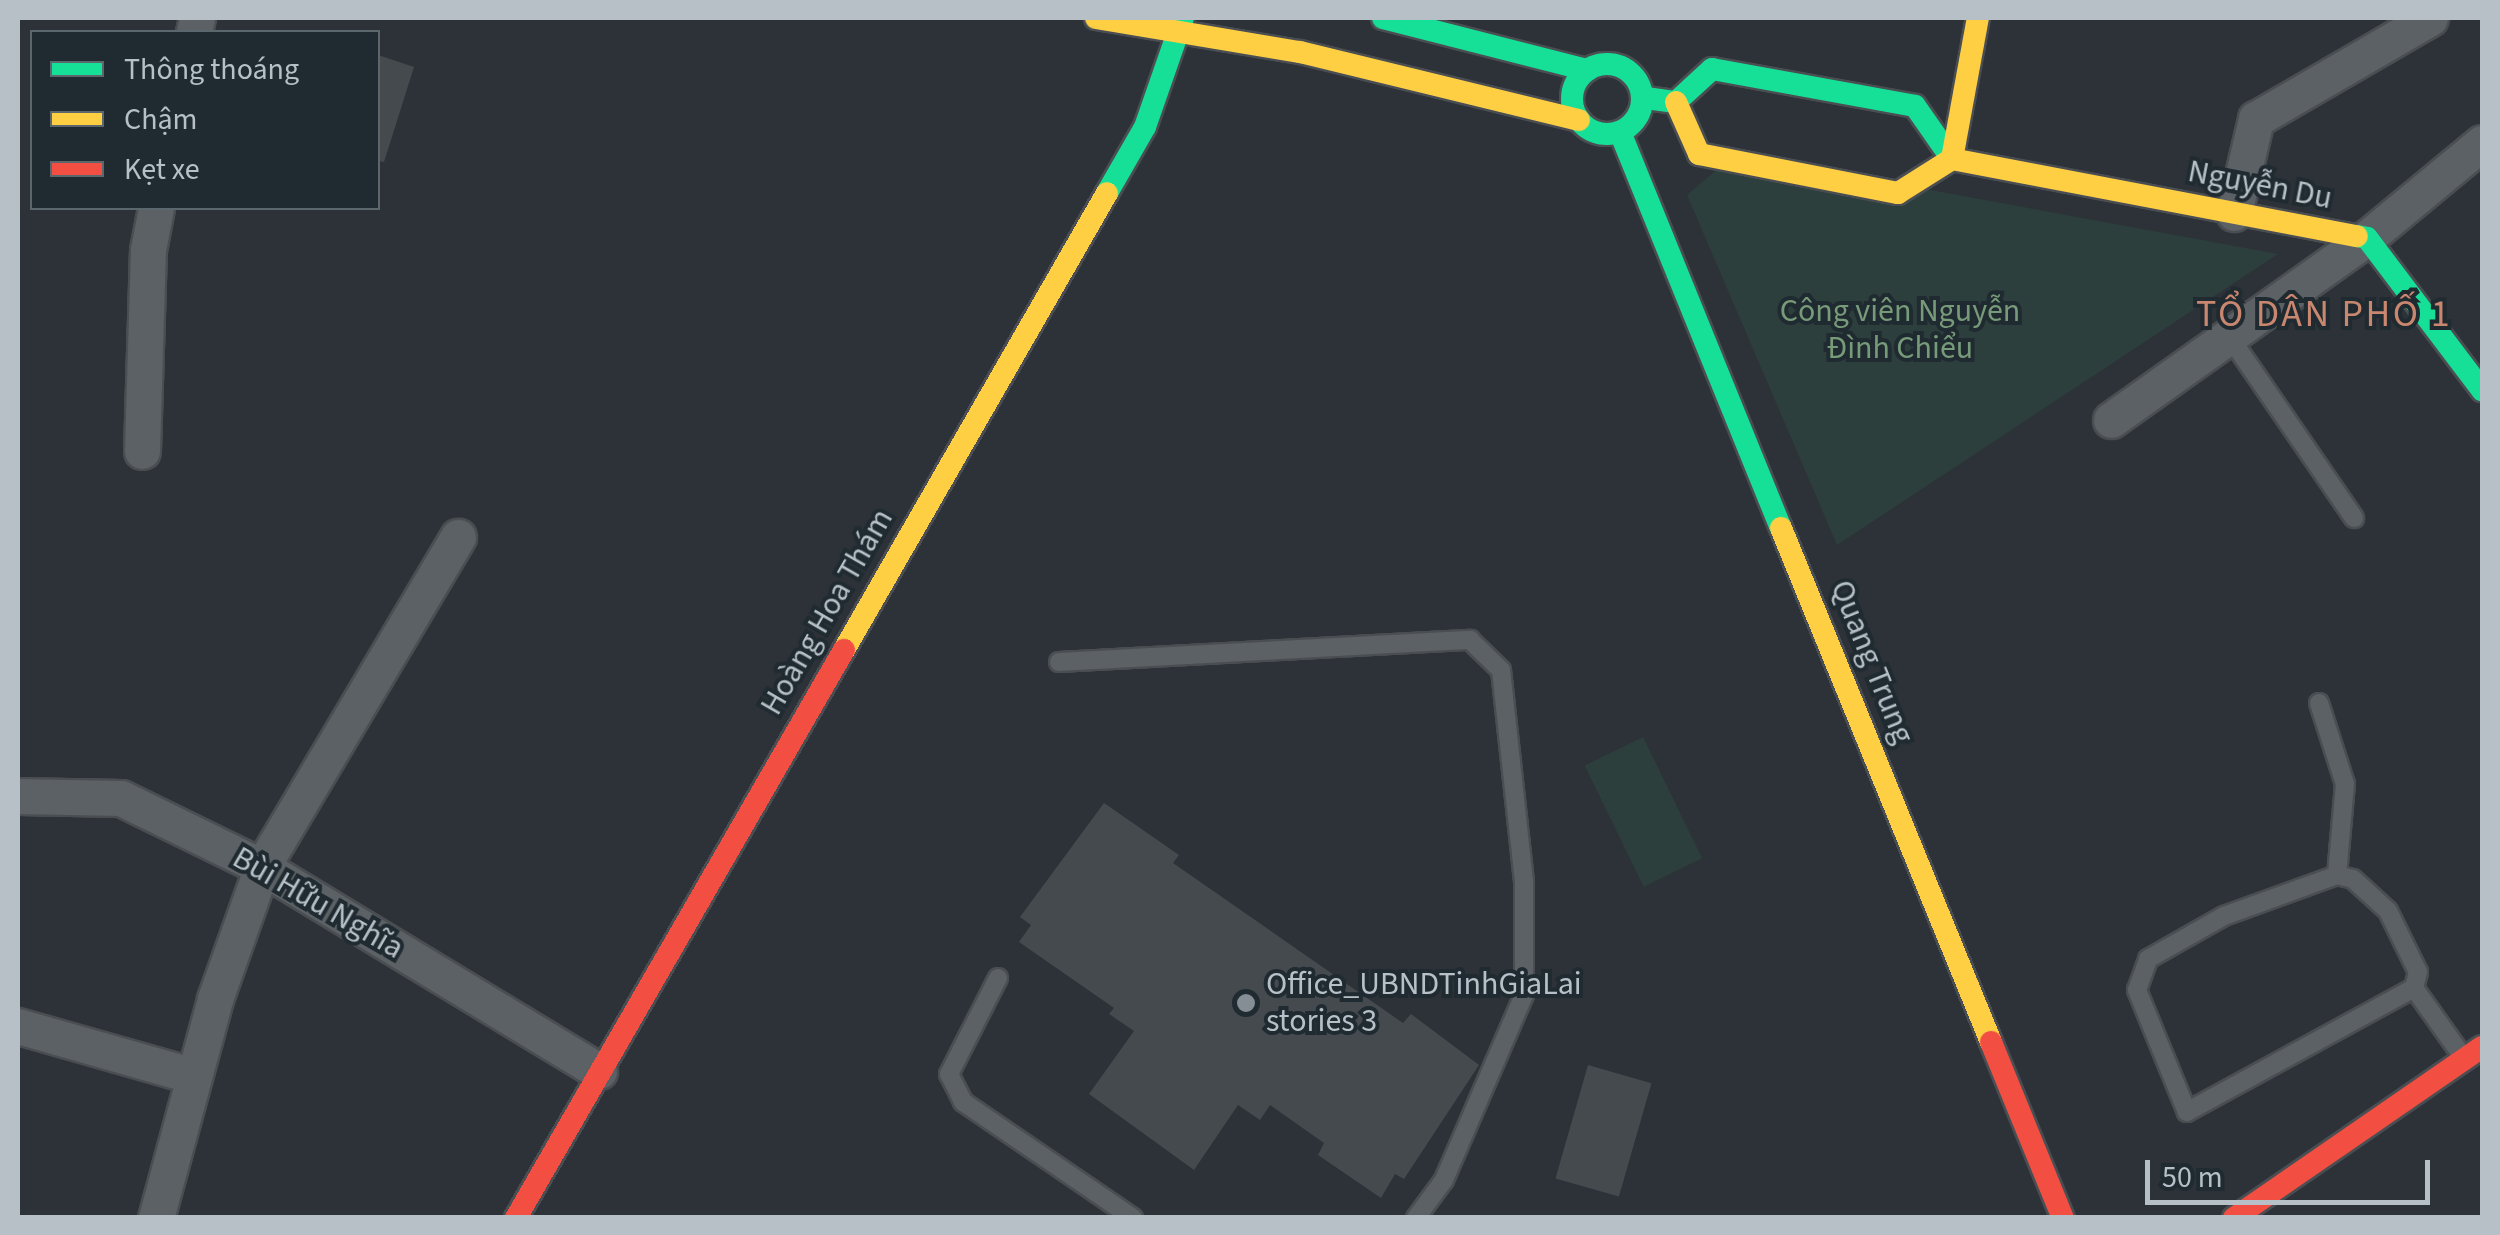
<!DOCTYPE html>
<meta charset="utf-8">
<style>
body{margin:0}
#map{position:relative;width:2500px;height:1235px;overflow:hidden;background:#2c3237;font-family:"Source Sans 3",sans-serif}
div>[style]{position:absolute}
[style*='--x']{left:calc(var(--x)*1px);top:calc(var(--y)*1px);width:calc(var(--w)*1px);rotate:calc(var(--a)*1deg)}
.green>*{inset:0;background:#2c3f3d;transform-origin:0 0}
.building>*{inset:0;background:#454a4f;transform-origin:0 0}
.roads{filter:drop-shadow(2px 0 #4a4e52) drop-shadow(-2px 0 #4a4e52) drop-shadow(0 2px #4a4e52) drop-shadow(0 -2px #4a4e52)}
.lane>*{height:18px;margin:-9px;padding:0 9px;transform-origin:9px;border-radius:9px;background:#5c6165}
.street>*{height:35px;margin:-17.5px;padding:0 17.5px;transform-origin:17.5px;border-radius:17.5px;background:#5c6165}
.fast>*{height:22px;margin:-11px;padding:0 11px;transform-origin:11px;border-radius:11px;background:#16e098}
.fast>.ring{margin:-11px;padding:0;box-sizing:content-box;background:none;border:22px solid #16e098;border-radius:50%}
.slow>*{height:22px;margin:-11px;padding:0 11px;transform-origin:11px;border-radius:11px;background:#ffcf43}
.jam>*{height:22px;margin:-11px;padding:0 11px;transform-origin:11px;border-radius:11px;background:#f24e42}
.dots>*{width:28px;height:28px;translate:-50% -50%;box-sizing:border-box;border:5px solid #202a31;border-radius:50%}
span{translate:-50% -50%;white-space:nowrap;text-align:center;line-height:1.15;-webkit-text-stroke:8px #202a31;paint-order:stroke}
.street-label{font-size:32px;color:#b7c0c7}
.park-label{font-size:32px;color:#779b79}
.poi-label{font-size:32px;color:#b7c0c7}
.left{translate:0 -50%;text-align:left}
.quarter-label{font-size:38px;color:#ca876f;letter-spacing:2.5px}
.frame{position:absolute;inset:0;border:20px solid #b7c0c7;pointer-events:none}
.legend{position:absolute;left:30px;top:30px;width:350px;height:180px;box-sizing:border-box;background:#202a31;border:2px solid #5c666d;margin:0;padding:12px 18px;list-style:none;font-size:30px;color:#b7c0c7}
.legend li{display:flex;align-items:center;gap:20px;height:50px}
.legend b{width:50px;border:2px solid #5c666d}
.scale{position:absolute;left:2145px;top:1160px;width:285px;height:45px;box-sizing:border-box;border:5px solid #b7c0c7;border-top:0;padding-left:12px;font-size:30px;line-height:35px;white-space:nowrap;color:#b7c0c7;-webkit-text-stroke:8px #202a31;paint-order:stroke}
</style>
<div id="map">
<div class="green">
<i style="clip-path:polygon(1735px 154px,2278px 254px,1837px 545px,1687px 195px)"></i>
<i style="left:1643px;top:737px;width:135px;height:65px;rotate:64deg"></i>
</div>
<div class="building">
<i style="clip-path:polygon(378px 55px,414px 67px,384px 162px,378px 161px)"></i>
<i style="clip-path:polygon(1104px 803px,1179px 855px,1173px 863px,1403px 1023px,1411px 1014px,1479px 1065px,1404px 1179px,1395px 1174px,1381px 1198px,1318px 1155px,1324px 1143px,1270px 1105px,1260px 1120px,1238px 1105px,1194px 1170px,1089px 1094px,1134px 1031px,1109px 1014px,1114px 1008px,1019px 942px,1031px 925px,1020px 917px)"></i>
<i style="left:1588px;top:1065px;width:66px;height:118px;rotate:16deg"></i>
</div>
<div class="roads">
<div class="lane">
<i style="--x:2229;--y:336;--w:221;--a:55.5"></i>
<i style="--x:1059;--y:662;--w:412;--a:-3.1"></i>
<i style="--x:1470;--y:640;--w:43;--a:44.1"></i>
<i style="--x:1501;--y:670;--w:212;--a:83.8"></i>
<i style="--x:1524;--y:881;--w:114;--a:90"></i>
<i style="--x:1524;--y:995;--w:202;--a:113.4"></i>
<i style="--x:1444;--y:1180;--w:47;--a:126.4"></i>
<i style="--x:2319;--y:703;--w:85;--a:72.2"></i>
<i style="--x:2345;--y:784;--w:91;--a:95"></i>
<i style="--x:2337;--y:875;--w:16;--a:14"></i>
<i style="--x:2353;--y:879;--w:47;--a:42.4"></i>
<i style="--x:2388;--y:911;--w:68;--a:63.8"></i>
<i style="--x:2418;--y:972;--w:16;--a:104"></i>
<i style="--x:2414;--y:988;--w:259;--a:151.4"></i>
<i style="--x:2187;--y:1112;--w:132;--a:-112.3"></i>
<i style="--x:2137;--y:990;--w:33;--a:-70"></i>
<i style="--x:2148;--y:959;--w:87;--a:-29.5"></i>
<i style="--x:2224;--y:916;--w:120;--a:-19.9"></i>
<i style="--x:998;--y:978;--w:108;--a:117"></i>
<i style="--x:949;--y:1074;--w:31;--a:63"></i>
<i style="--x:963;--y:1102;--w:206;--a:34.3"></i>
<i style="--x:2414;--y:988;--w:85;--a:54.6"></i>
</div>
<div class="street">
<i style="--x:194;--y:32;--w:14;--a:-78"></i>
<i style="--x:2234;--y:213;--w:97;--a:-76.8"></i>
<i style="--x:2256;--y:119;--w:201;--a:-30.1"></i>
<i style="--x:2111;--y:420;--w:314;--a:-35.4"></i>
<i style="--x:2367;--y:238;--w:149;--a:-39.6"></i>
<i style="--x:142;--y:451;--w:201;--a:-88.3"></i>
<i style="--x:148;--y:250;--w:43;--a:-79.2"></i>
<i style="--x:18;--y:796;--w:103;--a:1.1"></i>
<i style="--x:121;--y:798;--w:157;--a:26.1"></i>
<i style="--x:262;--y:867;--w:394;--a:31.2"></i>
<i style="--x:18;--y:1026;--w:183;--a:15.9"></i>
<i style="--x:156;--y:1218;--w:227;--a:-74.9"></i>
<i style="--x:215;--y:999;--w:140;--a:-70.4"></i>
<i style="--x:262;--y:867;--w:384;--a:-59.3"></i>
</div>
<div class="fast">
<i style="--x:1383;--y:18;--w:211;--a:14.3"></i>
<i class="ring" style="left:1572px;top:64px;width:48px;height:48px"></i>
<i style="--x:1646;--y:98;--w:30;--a:8"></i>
<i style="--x:1676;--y:102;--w:49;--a:-42.5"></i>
<i style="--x:1712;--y:69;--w:206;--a:10.3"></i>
<i style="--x:1915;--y:106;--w:65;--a:55.1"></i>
<i style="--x:1620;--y:132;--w:427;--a:67.9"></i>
<i style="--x:1107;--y:193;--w:76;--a:-60.1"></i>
<i style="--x:1145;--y:127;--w:115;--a:-70.8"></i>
<i style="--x:2357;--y:236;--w:10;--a:11"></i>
<i style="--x:2367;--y:238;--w:191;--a:52.9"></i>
</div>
<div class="slow">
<i style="--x:1096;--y:18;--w:207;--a:9.5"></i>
<i style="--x:1300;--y:52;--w:287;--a:13.7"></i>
<i style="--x:1676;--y:102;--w:57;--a:66.1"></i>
<i style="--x:1699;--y:154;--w:203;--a:11.1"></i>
<i style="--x:1898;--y:193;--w:64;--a:-32.2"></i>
<i style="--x:1952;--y:159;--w:412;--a:10.8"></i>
<i style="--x:1952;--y:159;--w:143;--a:-79.6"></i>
<i style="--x:1781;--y:528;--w:555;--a:67.78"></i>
<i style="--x:844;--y:650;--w:527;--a:-60.08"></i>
</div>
<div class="jam">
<i style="--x:1991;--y:1042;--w:190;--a:67.8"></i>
<i style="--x:516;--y:1218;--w:656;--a:-60"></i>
<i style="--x:2234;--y:1218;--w:301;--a:-34.6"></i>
</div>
</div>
<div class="dots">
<i style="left:1246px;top:1003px;background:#868e95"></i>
</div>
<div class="street-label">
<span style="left:2260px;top:185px;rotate:11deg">Nguyễn Du</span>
<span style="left:827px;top:612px;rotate:-60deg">Hoàng Hoa Thám</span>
<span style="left:1872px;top:662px;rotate:68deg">Quang Trung</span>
<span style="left:318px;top:903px;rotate:30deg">Bùi Hữu Nghĩa</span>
</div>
<div class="park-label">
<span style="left:1900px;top:330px">Công viên Nguyễn<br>Đình Chiểu</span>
</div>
<div class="poi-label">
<span class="left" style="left:1266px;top:1003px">Office_UBNDTinhGiaLai<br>stories 3</span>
</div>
<div class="quarter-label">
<span style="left:2324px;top:315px">TỔ DÂN PHỐ 1</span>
</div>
<div class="frame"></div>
<ul class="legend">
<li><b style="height:12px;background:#16e098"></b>Thông thoáng</li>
<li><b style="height:12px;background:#ffcf43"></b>Chậm</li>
<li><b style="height:12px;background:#f24e42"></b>Kẹt xe</li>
</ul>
<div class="scale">50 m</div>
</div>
